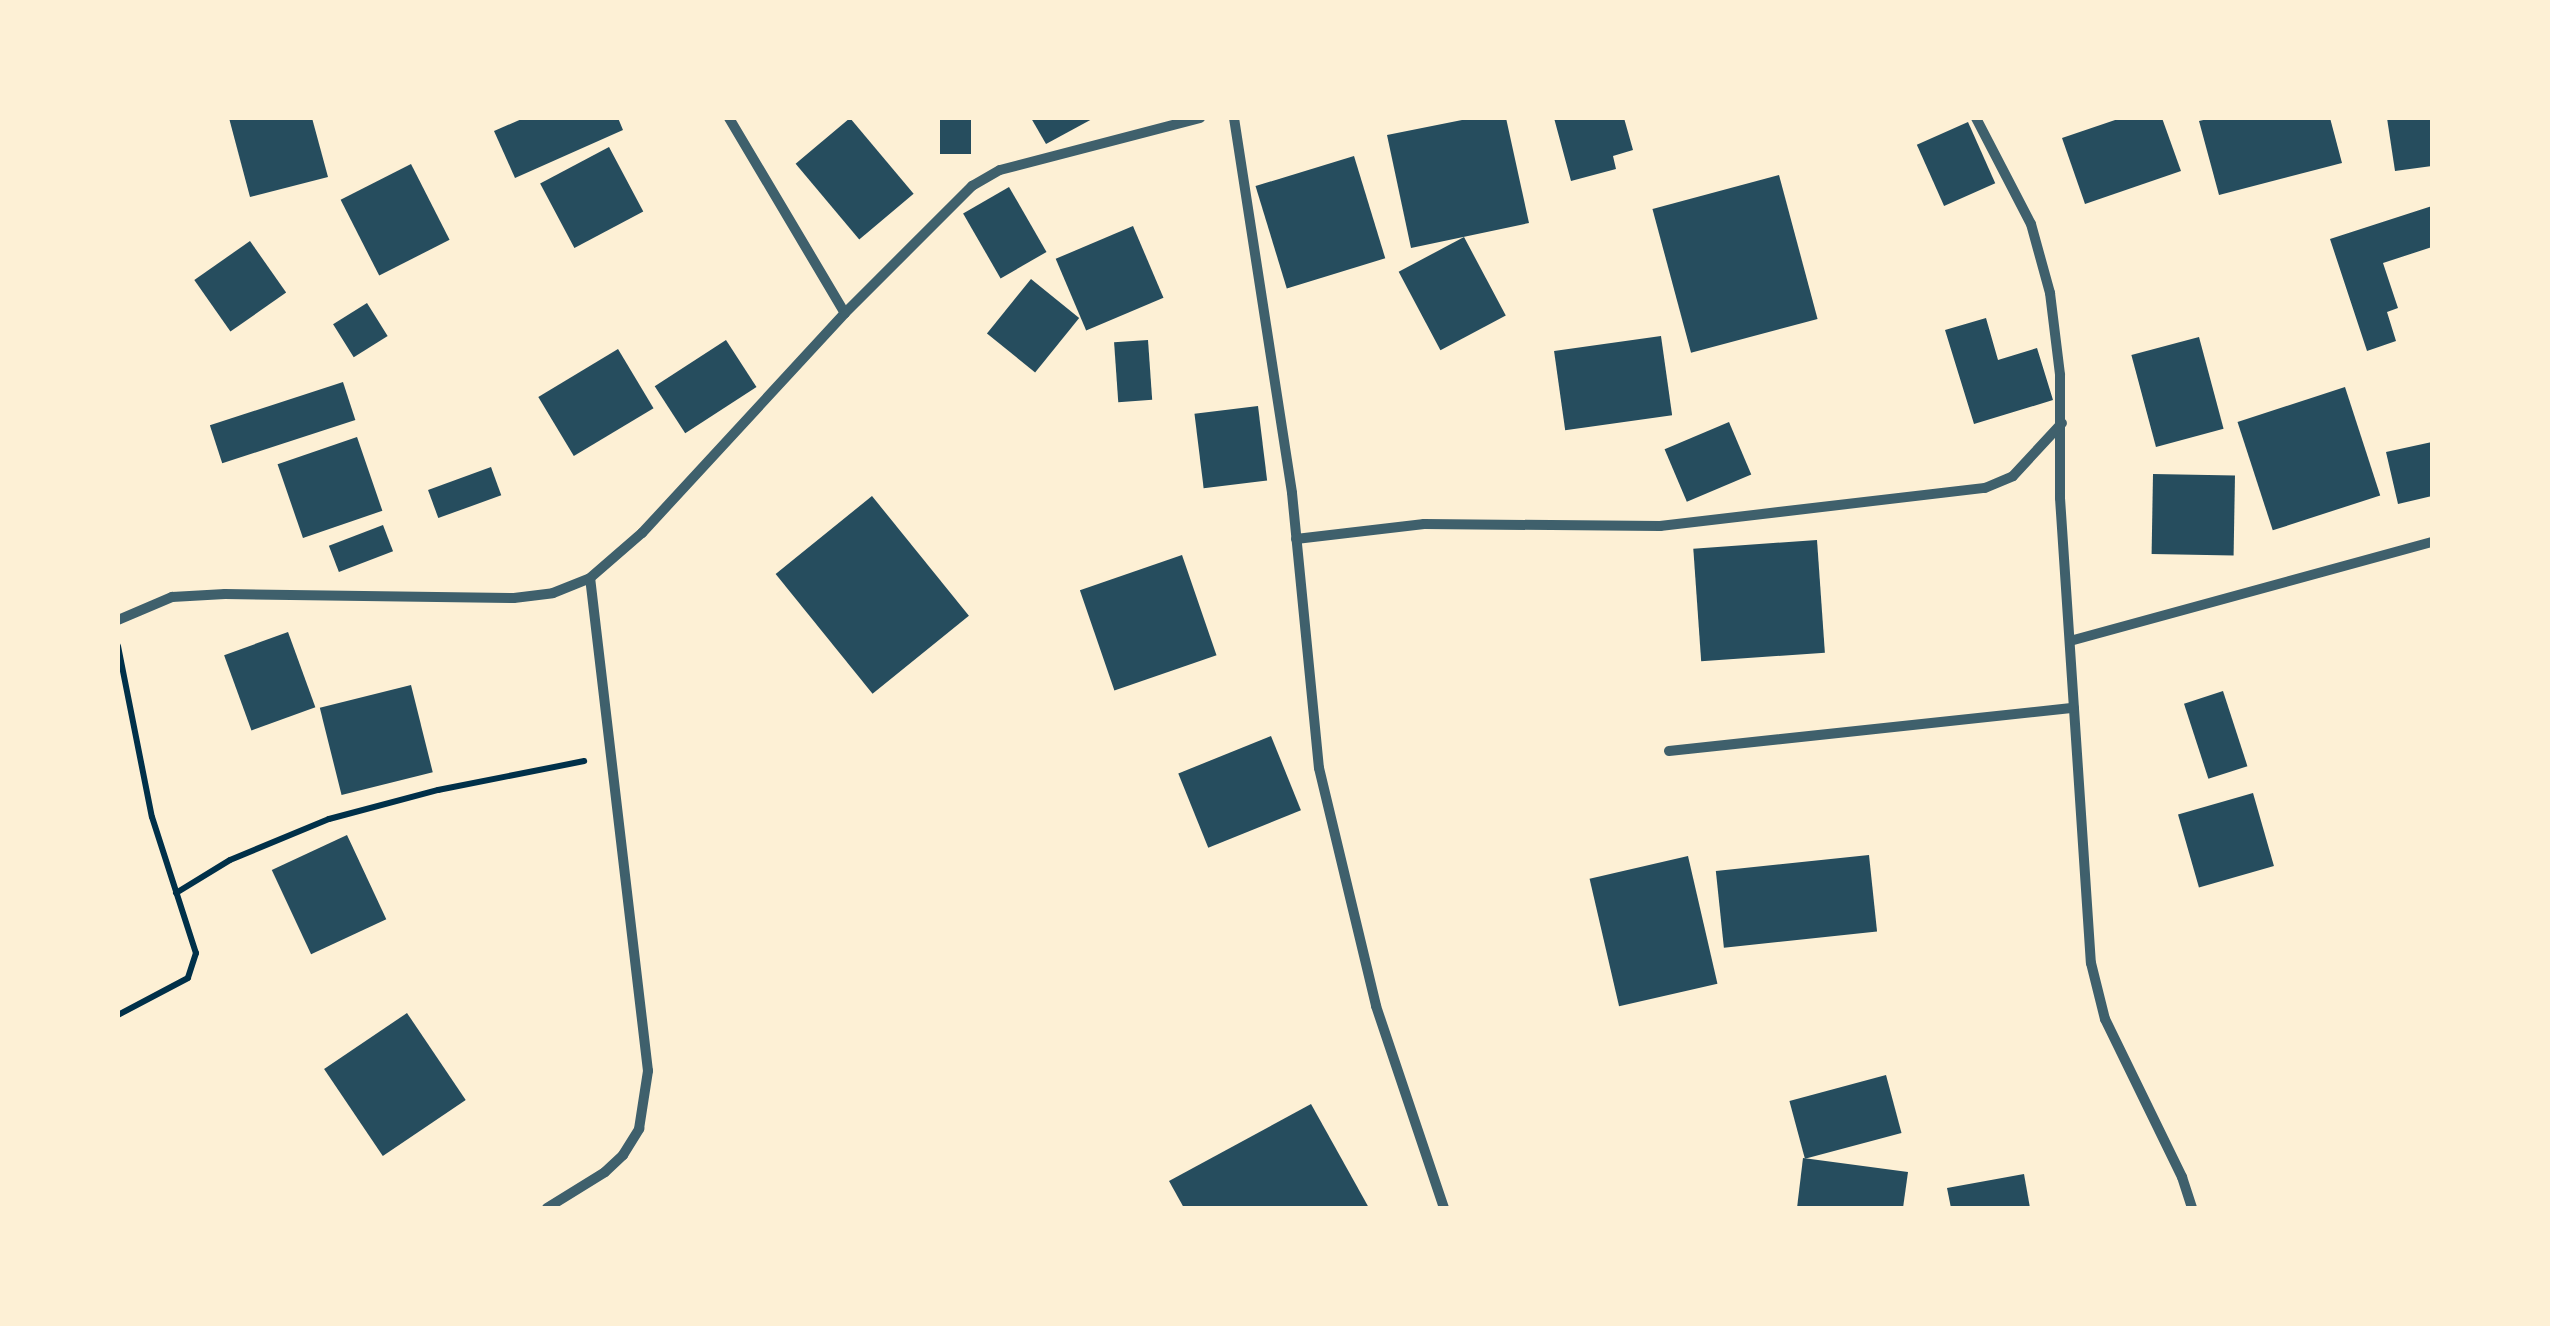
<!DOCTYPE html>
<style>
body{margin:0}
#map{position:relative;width:2550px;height:1326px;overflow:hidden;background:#fdf0d5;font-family:"Source Sans 3",sans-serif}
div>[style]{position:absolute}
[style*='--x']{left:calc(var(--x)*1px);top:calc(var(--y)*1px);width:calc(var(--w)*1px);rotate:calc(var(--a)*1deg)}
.building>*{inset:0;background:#264d5e;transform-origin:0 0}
.path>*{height:6px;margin:-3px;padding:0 3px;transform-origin:3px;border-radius:3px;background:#003049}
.minor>*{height:10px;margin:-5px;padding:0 5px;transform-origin:5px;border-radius:5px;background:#3f606c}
span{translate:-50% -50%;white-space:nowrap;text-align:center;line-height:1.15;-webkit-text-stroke:9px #fdf0d5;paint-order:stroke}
.frame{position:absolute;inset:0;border:120px solid #fdf0d5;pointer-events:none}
</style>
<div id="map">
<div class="building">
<i style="clip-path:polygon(229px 118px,312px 118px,328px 177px,250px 197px)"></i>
<i style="clip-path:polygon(524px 118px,618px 118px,623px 130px,515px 178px,494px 131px)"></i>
<i style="left:850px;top:118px;width:99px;height:71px;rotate:50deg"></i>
<i style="left:940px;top:118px;width:31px;height:36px"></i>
<i style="clip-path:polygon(1031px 118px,1094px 118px,1046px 144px)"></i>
<i style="clip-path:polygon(1472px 118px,1506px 118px,1529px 223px,1411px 248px,1387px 135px)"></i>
<i style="clip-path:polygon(1554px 118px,1624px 118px,1633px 150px,1613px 156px,1616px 169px,1571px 181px)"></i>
<i style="clip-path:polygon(2121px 118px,2162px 118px,2181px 171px,2085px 204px,2062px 138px)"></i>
<i style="clip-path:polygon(2212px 118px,2330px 118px,2342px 163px,2219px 195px,2199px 121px)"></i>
<i style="clip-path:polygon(2387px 118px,2432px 118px,2432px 166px,2395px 171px)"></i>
<i style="left:1968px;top:122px;width:67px;height:56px;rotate:66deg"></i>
<i style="left:609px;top:147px;width:73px;height:78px;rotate:62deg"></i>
<i style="left:1354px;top:156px;width:107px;height:103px;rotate:73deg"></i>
<i style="left:411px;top:164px;width:85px;height:79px;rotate:63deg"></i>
<i style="left:1779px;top:175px;width:149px;height:131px;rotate:75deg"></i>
<i style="left:1009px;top:187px;width:75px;height:53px;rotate:60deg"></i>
<i style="clip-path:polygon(2432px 206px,2432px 247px,2383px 263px,2398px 308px,2387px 312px,2396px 341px,2367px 351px,2330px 239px)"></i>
<i style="left:1133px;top:226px;width:78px;height:84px;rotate:67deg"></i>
<i style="left:1464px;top:237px;width:89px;height:74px;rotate:62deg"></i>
<i style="left:250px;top:241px;width:63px;height:68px;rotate:55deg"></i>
<i style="left:1031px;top:279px;width:62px;height:70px;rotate:39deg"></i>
<i style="left:367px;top:303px;width:39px;height:40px;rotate:58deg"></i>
<i style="clip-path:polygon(1986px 318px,1998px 360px,2037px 348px,2053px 400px,1974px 424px,1945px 330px)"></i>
<i style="left:1661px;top:336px;width:80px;height:108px;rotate:82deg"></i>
<i style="left:2199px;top:337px;width:95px;height:70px;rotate:75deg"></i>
<i style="left:726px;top:340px;width:56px;height:85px;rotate:57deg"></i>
<i style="left:1148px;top:340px;width:60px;height:34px;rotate:86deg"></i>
<i style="left:618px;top:349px;width:69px;height:93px;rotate:59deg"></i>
<i style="left:343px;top:382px;width:40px;height:140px;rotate:72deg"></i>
<i style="left:2345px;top:387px;width:114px;height:113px;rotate:72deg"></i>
<i style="left:1258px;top:406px;width:75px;height:64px;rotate:83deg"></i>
<i style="left:1729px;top:422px;width:57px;height:70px;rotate:67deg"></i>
<i style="left:357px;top:437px;width:78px;height:84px;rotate:71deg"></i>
<i style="clip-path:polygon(2432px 442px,2432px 496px,2398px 504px,2386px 452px)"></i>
<i style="left:491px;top:467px;width:30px;height:67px;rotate:70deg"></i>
<i style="left:2153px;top:474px;width:82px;height:80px;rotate:1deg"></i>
<i style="left:872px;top:496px;width:154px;height:124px;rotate:51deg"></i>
<i style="left:383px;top:525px;width:28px;height:58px;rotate:69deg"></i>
<i style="left:1817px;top:540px;width:113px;height:124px;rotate:86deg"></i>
<i style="left:1182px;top:555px;width:106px;height:108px;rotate:71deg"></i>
<i style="left:288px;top:632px;width:80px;height:68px;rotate:70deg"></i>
<i style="left:411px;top:685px;width:90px;height:94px;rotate:76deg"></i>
<i style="left:2223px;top:691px;width:79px;height:41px;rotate:72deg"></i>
<i style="left:1271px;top:736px;width:80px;height:100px;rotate:68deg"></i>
<i style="left:2253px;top:793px;width:76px;height:78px;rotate:74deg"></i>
<i style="left:347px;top:835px;width:93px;height:83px;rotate:65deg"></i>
<i style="left:1869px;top:855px;width:77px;height:154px;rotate:84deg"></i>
<i style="left:1688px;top:856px;width:131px;height:101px;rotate:77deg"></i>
<i style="left:407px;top:1013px;width:105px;height:100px;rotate:56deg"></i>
<i style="left:1886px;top:1075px;width:60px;height:100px;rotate:75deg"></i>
<i style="clip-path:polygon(1311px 1104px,1369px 1208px,1184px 1208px,1169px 1181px)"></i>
<i style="clip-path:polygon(1803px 1158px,1908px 1172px,1903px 1208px,1797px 1208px)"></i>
<i style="clip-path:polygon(2024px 1174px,2030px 1208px,1951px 1208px,1947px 1188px)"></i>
</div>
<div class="path">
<i style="--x:118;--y:646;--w:174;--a:78.8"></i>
<i style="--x:152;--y:817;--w:143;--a:72.1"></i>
<i style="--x:196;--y:953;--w:26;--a:108"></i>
<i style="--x:188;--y:978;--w:79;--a:152.1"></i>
<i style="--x:176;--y:893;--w:63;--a:-31.4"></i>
<i style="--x:230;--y:860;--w:107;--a:-22.5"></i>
<i style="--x:329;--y:819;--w:113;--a:-14.9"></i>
<i style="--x:438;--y:790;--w:149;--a:-11.2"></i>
</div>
<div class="minor">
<i style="--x:729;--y:118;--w:227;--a:59.3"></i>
<i style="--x:1234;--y:118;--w:379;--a:81.2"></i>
<i style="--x:1292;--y:493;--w:276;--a:84.4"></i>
<i style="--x:1319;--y:768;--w:245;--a:76.5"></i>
<i style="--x:1376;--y:1006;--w:213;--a:71.4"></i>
<i style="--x:1976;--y:118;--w:119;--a:62.6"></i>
<i style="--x:2031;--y:224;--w:72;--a:74.6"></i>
<i style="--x:2050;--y:293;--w:83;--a:83"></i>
<i style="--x:2060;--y:375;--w:123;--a:90"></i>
<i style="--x:2060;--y:498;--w:466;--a:86.2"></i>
<i style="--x:2091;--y:963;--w:58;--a:76"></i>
<i style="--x:2105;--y:1019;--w:176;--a:64"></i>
<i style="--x:2182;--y:1177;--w:33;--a:72"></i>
<i style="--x:1296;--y:539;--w:129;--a:-6.7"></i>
<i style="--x:1424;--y:524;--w:236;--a:0.5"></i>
<i style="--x:1660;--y:526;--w:327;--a:-6.7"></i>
<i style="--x:1985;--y:488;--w:30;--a:-23"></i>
<i style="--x:2013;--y:476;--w:72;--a:-47.2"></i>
<i style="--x:118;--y:620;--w:59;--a:-23.1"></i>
<i style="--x:172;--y:597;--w:53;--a:-3.2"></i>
<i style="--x:225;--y:594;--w:289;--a:0.8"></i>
<i style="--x:514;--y:598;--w:39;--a:-7"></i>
<i style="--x:553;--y:593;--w:40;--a:-22"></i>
<i style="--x:590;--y:578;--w:69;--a:-40.9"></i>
<i style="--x:642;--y:533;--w:299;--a:-47.3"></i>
<i style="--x:845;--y:313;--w:180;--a:-45"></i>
<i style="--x:972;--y:186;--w:32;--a:-30"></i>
<i style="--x:1000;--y:170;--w:207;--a:-14.6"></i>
<i style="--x:2070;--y:641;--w:375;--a:-15.3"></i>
<i style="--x:1669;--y:751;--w:407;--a:-6.1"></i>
<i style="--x:547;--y:1208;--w:68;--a:-31.8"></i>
<i style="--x:605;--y:1172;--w:25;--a:-43"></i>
<i style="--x:623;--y:1155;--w:31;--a:-58"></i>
<i style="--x:639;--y:1129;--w:59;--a:-81.2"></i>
<i style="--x:648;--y:1071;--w:496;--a:-96.7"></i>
</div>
<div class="frame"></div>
</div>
